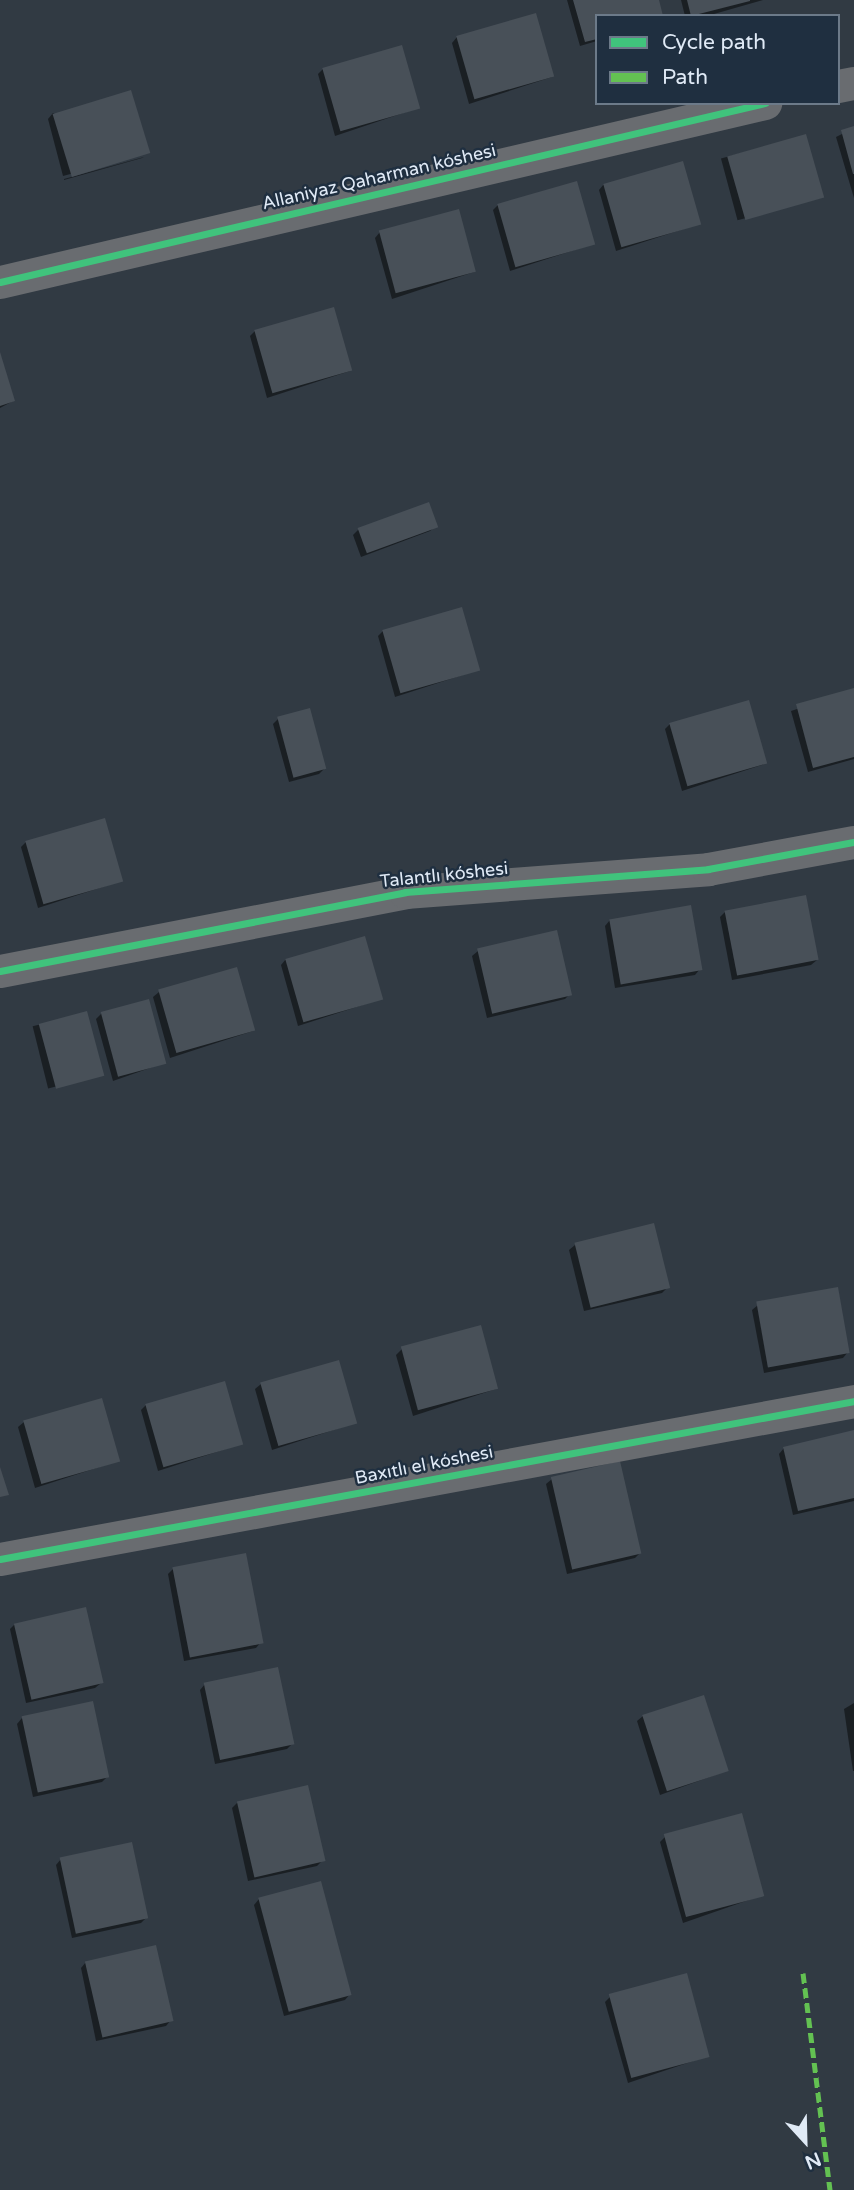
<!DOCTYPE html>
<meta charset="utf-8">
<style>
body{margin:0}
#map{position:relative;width:854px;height:2190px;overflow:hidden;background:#313a43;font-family:"Varela Round",sans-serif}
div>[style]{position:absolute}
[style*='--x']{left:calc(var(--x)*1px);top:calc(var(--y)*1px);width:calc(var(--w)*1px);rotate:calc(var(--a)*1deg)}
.shadow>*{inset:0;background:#0007;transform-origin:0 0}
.building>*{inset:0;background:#485058;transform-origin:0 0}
.street>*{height:33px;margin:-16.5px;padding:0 16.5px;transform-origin:16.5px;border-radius:16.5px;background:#696c70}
.quiet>*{height:5px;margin-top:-2.5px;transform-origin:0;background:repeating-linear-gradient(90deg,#63c152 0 10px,transparent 0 15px)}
.cycleway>*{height:7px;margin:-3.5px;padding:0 3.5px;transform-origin:3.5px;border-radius:3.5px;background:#40c37c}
span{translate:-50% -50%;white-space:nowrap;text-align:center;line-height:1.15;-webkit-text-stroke:5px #1f2f40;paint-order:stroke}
.street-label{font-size:18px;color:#e0eaf6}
.legend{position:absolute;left:595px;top:14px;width:245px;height:91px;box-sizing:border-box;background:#1f2f40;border:2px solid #6c7a89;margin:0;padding:9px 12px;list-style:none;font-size:21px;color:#e0eaf6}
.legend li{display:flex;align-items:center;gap:14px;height:35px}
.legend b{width:35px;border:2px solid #6c7a89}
.north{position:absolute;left:770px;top:2106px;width:70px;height:70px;-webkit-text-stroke:5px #1f2f40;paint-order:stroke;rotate:158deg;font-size:19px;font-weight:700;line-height:28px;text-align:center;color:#e0eaf6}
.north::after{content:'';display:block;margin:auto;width:24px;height:32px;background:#e0eaf6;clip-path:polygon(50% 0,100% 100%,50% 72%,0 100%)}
</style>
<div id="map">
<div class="shadow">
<i style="clip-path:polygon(567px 0,657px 0,597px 16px,597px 41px,580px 46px)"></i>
<i style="clip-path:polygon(681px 0,763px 0,707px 16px,685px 16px)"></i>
<i style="clip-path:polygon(457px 37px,552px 77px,469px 104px,452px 43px)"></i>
<i style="clip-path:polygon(323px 69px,418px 108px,335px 136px,318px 74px)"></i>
<i style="clip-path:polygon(53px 113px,148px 153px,63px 176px,48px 119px)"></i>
<i style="clip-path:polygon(854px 128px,854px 198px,836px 137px)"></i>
<i style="left:805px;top:136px;width:64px;height:87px;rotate:75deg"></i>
<i style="clip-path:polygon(144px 157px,142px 158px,64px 180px,64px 179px)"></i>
<i style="clip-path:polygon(604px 184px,699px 224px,616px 251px,599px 190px)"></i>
<i style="clip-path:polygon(498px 205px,593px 244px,510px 271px,493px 210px)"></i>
<i style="clip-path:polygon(380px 232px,474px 272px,392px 299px,375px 238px)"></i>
<i style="clip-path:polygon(255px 331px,350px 371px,267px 398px,250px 336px)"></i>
<i style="clip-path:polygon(0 355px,13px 401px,0 408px)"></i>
<i style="clip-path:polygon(428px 504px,436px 526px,430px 531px,361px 557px,353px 535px,358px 530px)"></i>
<i style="clip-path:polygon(383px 631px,478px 670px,395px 697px,378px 636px)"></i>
<i style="clip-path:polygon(854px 690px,854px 759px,808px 772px,791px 711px)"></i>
<i style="clip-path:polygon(278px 719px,325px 768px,319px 774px,289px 782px,273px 724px)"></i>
<i style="clip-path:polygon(670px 724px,765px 764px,682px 791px,665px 729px)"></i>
<i style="clip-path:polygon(26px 842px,121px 881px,38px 908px,21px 847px)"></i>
<i style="clip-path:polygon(725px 912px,817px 960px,811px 965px,732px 980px,720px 917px)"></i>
<i style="clip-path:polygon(610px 920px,700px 969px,695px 975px,615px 988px,605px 926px)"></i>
<i style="clip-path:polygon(478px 951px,570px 994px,565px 999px,487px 1018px,472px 956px)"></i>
<i style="clip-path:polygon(286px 959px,381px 999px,298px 1026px,281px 965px)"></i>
<i style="clip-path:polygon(159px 992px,253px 1031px,170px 1058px,153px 997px)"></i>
<i style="left:86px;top:1013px;width:64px;height:55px;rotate:76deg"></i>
<i style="clip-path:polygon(102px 1013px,164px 1063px,113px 1081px,96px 1019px)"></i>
<i style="clip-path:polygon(575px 1245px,668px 1287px,662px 1293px,584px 1311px,569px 1250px)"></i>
<i style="clip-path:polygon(758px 1305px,848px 1352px,843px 1358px,764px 1373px,752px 1310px)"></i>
<i style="clip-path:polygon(402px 1349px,496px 1389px,413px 1416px,396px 1355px)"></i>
<i style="clip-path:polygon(261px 1384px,355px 1423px,272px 1450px,255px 1389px)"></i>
<i style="clip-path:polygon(146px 1405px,241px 1444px,158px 1471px,141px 1410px)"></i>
<i style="clip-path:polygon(24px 1422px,118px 1461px,35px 1488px,18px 1427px)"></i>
<i style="clip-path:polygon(854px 1432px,854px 1501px,793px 1515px,779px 1454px,784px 1448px)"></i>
<i style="clip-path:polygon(552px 1479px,640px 1553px,635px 1558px,567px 1574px,546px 1484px)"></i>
<i style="clip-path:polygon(173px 1569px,261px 1642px,256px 1648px,184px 1661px,168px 1574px)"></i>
<i style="clip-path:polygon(15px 1624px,101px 1683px,95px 1688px,26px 1703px,10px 1629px)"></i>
<i style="clip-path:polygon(205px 1684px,292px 1744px,287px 1749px,215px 1764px,200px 1690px)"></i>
<i style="clip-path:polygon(854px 1703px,854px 1771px,853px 1771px,844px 1709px)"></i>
<i style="clip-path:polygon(643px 1716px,726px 1771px,660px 1795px,637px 1721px)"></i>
<i style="clip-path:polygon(22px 1718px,108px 1776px,102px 1782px,33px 1797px,17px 1724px)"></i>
<i style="clip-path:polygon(238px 1802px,323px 1860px,317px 1866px,248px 1881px,232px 1808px)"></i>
<i style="clip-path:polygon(665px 1837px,763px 1895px,683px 1923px,660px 1842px)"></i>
<i style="clip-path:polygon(61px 1859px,146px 1918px,141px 1923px,72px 1938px,56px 1865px)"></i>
<i style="clip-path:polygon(259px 1899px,350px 1994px,345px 2000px,284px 2016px,254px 1905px)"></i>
<i style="clip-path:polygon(86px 1962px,171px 2020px,166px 2026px,96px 2041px,81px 1968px)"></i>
<i style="clip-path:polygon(610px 1997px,708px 2056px,628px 2083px,605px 2002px)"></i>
</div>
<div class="building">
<i style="clip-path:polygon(573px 0,659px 0,663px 16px,597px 16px,597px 39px,585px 42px)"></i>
<i style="clip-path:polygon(687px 0,750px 0,750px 1px,691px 16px)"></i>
<i style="left:536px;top:13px;width:66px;height:83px;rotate:74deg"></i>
<i style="left:402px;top:45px;width:66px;height:83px;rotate:74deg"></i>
<i style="left:131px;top:90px;width:66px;height:82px;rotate:73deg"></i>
<i style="clip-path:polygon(854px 126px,854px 174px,853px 174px,841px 130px)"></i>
<i style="left:806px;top:134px;width:66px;height:82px;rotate:74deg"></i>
<i style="left:683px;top:161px;width:66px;height:83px;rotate:74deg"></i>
<i style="left:577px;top:181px;width:66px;height:83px;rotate:74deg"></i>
<i style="left:459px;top:209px;width:65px;height:83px;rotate:75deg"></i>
<i style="left:334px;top:307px;width:66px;height:83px;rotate:74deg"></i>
<i style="clip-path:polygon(0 352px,15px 401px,0 406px)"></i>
<i style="left:429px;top:502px;width:27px;height:76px;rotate:70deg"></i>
<i style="left:462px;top:607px;width:66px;height:83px;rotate:74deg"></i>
<i style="clip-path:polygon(854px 688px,854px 757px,813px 768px,796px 704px)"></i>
<i style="left:749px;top:700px;width:66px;height:83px;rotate:74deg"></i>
<i style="left:310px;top:708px;width:63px;height:34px;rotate:75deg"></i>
<i style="left:105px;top:818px;width:66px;height:83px;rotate:74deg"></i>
<i style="left:806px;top:895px;width:66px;height:83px;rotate:79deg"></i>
<i style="left:691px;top:905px;width:66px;height:83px;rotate:80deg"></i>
<i style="left:557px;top:930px;width:67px;height:82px;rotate:77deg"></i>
<i style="left:365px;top:936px;width:66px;height:83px;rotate:74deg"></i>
<i style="left:237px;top:967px;width:66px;height:82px;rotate:74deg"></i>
<i style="left:149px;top:999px;width:67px;height:50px;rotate:75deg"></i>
<i style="left:87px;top:1011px;width:67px;height:50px;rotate:75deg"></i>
<i style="left:654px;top:1223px;width:67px;height:82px;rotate:76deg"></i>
<i style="left:838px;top:1287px;width:67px;height:83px;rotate:80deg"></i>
<i style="left:481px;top:1325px;width:66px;height:83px;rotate:75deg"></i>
<i style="left:339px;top:1360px;width:66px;height:82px;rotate:74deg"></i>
<i style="left:225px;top:1381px;width:66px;height:83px;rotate:74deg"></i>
<i style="left:102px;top:1398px;width:66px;height:82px;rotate:74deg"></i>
<i style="clip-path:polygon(854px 1430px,854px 1498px,798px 1511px,783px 1447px)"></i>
<i style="left:620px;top:1461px;width:95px;height:71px;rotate:77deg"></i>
<i style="clip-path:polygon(0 1467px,9px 1495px,0 1497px)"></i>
<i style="left:246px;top:1553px;width:92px;height:75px;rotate:79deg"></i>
<i style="left:86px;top:1607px;width:78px;height:74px;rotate:77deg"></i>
<i style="left:278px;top:1667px;width:79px;height:76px;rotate:78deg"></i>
<i style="left:704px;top:1695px;width:80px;height:65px;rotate:72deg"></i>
<i style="left:93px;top:1701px;width:78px;height:73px;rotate:78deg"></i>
<i style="left:308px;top:1785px;width:78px;height:73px;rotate:77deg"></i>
<i style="left:742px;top:1813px;width:86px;height:81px;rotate:75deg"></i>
<i style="left:132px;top:1842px;width:78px;height:74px;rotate:78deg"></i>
<i style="left:321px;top:1881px;width:118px;height:65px;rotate:75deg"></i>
<i style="left:156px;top:1945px;width:78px;height:73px;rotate:77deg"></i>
<i style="left:687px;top:1973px;width:87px;height:81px;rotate:75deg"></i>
</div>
<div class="street">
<i style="--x:838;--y:86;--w:16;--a:-11"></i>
<i style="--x:0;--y:282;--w:786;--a:-13.17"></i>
<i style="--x:0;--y:971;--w:413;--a:-11"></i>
<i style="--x:405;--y:892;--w:304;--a:-4.3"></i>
<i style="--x:708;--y:869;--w:148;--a:-10.5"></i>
<i style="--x:0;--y:1559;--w:868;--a:-10.48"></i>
</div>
<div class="quiet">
<i style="--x:803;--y:1973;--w:219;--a:82.9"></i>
</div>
<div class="cycleway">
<i style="--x:0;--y:282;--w:786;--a:-13.17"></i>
<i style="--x:0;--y:971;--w:413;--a:-11"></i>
<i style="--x:405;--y:892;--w:304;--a:-4.3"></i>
<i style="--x:708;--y:869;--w:148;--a:-10.5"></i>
<i style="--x:0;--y:1559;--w:868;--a:-10.48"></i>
</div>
<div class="street-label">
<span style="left:379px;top:177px;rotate:-13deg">Allaniyaz Qaharman kóshesi</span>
<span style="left:444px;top:875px;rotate:-6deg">Talantlı kóshesi</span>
<span style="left:424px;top:1465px;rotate:-11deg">Baxıtlı el kóshesi</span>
</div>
<ul class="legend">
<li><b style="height:9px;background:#40c37c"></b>Cycle path</li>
<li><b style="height:9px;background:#63c152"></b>Path</li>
</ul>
<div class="north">N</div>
</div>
